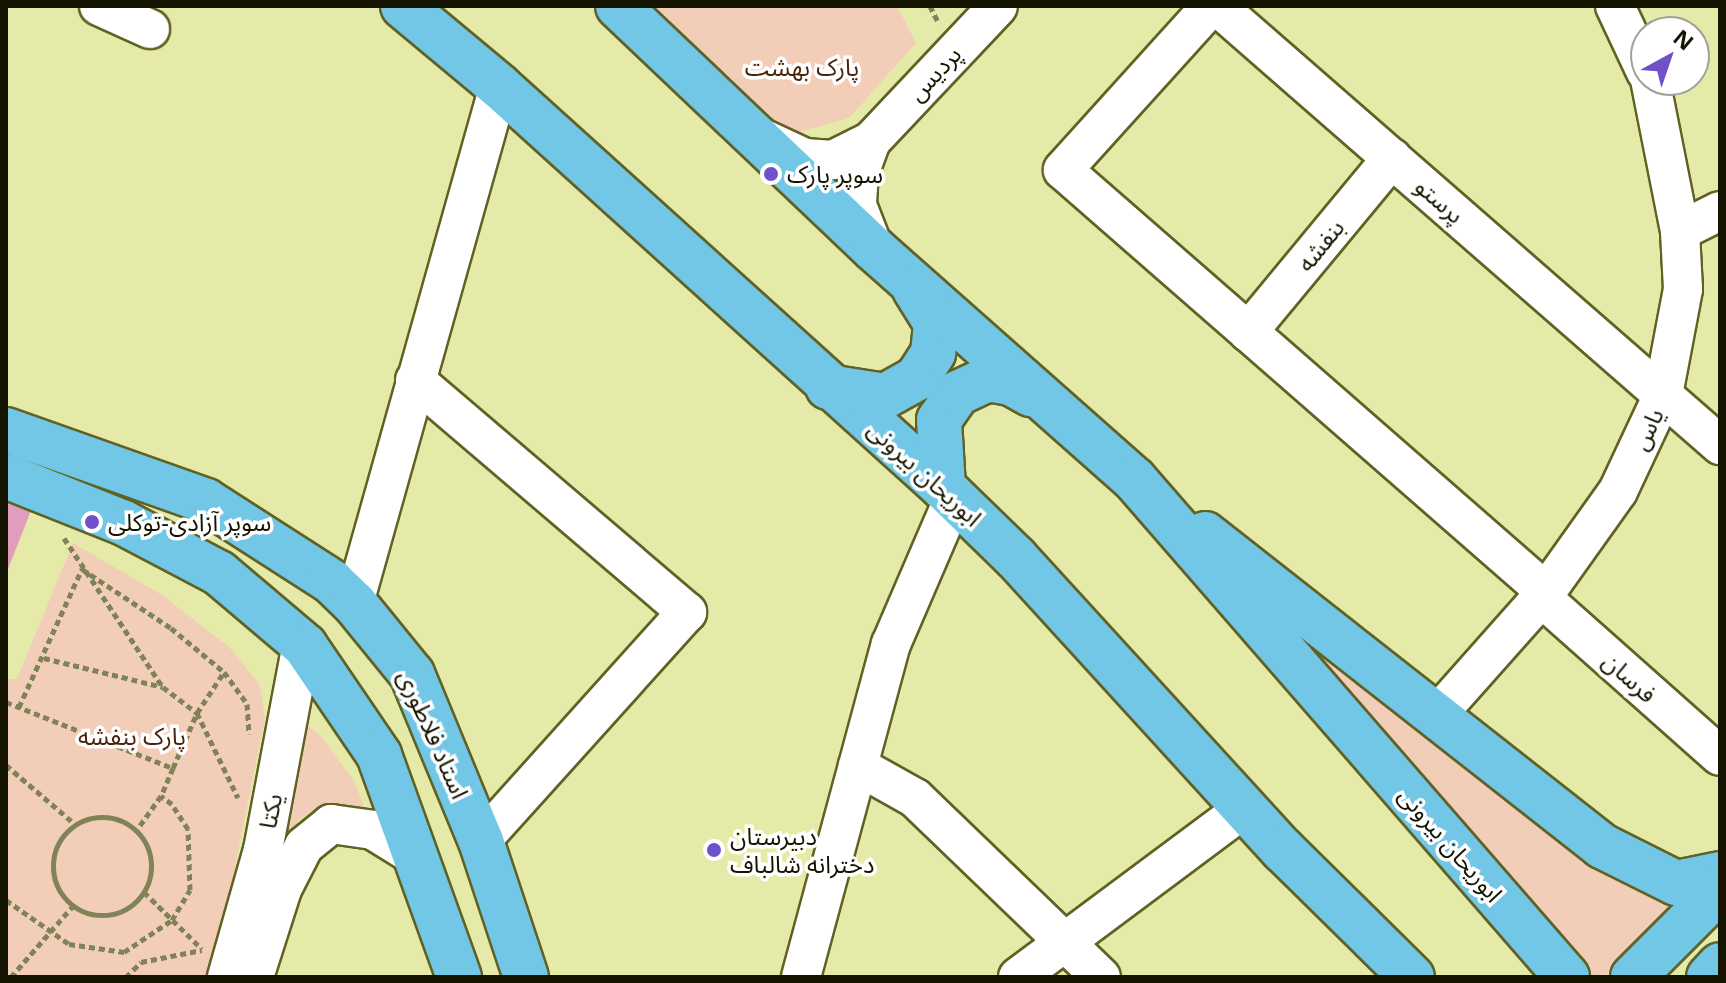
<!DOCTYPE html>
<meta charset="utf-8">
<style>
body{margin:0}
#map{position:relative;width:1726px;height:983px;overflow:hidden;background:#e6eaa9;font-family:"Noto Sans","Noto Sans Arabic",sans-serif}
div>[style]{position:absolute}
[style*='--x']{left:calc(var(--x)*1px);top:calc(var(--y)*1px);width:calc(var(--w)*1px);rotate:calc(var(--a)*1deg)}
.green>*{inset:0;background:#f2cdb8}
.building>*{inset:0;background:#df9fbc}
.path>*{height:5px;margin-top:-2.5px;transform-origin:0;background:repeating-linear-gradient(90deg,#808257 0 6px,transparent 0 10px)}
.path>.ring{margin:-2.5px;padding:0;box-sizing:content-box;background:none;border:5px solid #808257;border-radius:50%}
.roads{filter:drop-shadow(2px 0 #606224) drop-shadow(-2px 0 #606224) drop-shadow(0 2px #606224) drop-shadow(0 -2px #606224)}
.minor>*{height:38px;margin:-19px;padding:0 19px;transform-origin:19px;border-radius:19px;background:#fff}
.major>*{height:44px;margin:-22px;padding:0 22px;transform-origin:22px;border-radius:22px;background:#73c7e6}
.dots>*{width:22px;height:22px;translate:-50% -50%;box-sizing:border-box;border:4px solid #fff;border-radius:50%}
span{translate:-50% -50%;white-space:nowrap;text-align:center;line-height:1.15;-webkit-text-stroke:7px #fff;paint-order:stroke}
.park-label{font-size:24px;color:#49230b}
.street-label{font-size:24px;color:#141400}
.poi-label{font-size:24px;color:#141400}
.left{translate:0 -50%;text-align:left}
.frame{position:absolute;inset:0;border:8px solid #141400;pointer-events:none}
.north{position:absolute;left:1630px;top:16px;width:80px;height:80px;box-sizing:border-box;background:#fff;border:2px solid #a1a199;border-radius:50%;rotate:40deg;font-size:22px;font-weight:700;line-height:32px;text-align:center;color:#141400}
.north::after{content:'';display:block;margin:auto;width:28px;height:36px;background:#7051ca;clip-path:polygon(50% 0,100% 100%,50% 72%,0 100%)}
</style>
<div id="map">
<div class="green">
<i style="clip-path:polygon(645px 6px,897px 6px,916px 43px,849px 118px,784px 136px)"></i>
<i style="clip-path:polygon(73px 543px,162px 595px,229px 647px,260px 685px,265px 718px,213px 977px,6px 977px,6px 679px,17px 679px)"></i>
<i style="clip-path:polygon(1231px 571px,1685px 896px,1604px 977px,1592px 977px)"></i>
<i style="clip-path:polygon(302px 721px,319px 734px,354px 781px,366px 811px,342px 804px,319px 807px,298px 820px,278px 874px)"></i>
</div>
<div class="building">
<i style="clip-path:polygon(6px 482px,38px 493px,6px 574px)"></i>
</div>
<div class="path">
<i style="--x:930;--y:6;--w:20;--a:63"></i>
<i style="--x:64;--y:538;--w:178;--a:56.5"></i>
<i style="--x:44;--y:658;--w:122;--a:13.7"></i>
<i style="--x:163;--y:687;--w:43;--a:37.4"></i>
<i style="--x:197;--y:713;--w:94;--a:64.2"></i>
<i style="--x:6;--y:702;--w:180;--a:21.6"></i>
<i style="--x:173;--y:768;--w:30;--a:113"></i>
<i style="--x:19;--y:707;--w:152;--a:-65.5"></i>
<i style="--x:82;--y:569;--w:107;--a:33.5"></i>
<i style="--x:171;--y:628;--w:69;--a:39.7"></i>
<i style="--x:224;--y:672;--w:39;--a:54"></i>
<i style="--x:247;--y:704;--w:30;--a:86"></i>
<i style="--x:6;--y:765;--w:92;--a:40.6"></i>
<i style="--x:173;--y:768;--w:60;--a:-66.4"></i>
<i style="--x:197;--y:713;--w:49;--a:-56.6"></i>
<i class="ring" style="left:53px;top:817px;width:93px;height:93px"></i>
<i style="--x:144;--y:892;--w:81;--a:44.5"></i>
<i style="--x:6;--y:900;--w:77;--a:34.9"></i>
<i style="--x:69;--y:944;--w:56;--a:8.3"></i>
<i style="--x:124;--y:952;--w:58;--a:-33.7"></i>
<i style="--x:172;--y:920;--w:35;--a:-59"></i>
<i style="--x:190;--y:890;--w:61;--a:-91.9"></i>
<i style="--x:188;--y:829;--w:30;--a:-123"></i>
<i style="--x:172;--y:804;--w:14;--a:-144"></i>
<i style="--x:161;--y:796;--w:43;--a:125.5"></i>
<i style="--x:11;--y:977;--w:94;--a:-48.9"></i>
<i style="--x:126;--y:977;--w:21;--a:-45"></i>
<i style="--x:141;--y:962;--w:62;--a:-11.1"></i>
</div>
<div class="roads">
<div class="minor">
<i style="--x:99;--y:6;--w:56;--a:24.3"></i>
<i style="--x:1211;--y:6;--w:221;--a:132.1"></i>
<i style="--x:1063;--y:170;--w:641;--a:41.14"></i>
<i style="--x:1217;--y:6;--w:668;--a:41.11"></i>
<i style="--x:1615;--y:6;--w:73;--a:64.8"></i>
<i style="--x:764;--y:139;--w:45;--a:24.9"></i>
<i style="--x:805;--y:158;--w:28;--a:4"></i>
<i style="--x:833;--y:160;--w:42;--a:-26.6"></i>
<i style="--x:871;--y:141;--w:185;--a:-46.7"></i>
<i style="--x:871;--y:141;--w:35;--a:110"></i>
<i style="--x:859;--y:174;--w:31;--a:94"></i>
<i style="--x:857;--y:205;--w:47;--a:68.9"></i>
<i style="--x:1680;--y:231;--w:45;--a:-26.6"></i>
<i style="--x:1248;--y:332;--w:226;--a:-50.4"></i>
<i style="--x:415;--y:380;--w:358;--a:40.5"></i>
<i style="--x:687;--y:612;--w:308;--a:132"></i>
<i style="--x:1541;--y:597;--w:239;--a:41.6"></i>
<i style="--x:354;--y:603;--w:537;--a:-74.33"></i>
<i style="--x:1436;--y:716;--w:166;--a:-48.4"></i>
<i style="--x:1546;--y:592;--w:124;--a:-54.5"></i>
<i style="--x:1618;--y:491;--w:106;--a:-64.9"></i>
<i style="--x:1663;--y:395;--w:108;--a:-79.3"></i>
<i style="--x:1683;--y:289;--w:58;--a:-93"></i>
<i style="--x:1680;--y:231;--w:154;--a:-101.2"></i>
<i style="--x:858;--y:766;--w:65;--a:29.3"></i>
<i style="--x:915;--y:798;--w:258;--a:43.9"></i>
<i style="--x:227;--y:977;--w:132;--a:-74.2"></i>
<i style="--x:263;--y:850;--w:211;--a:-79.3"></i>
<i style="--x:254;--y:977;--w:92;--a:-72.3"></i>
<i style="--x:282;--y:889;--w:48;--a:-62.9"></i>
<i style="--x:304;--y:846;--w:35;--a:-39"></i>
<i style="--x:331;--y:824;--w:42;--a:8.1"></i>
<i style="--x:373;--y:830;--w:49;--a:31.8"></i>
<i style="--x:801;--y:977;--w:345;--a:-74.9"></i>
<i style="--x:891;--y:644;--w:159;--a:-66.7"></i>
<i style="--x:1018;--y:977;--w:283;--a:-36.7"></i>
</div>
<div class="major">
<i style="--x:403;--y:6;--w:125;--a:39.8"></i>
<i style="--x:499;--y:86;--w:598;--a:42.09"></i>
<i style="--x:943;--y:487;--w:102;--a:44.2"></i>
<i style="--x:1016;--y:558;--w:396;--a:47.6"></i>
<i style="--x:1283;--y:850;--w:181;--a:44.6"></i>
<i style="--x:618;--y:6;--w:353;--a:43.5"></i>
<i style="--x:874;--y:249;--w:347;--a:41.5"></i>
<i style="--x:1134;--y:479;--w:660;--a:48.99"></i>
<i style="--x:828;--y:387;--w:58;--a:9"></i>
<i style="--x:885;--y:396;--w:37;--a:-29"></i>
<i style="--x:917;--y:378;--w:30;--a:-57"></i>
<i style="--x:933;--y:353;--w:30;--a:-84"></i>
<i style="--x:936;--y:323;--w:40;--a:-122"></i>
<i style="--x:6;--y:430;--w:212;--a:19.5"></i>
<i style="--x:206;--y:501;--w:150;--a:32.7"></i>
<i style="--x:332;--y:582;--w:30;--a:44"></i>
<i style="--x:354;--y:603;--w:92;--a:50.8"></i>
<i style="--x:412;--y:674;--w:181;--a:67.6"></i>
<i style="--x:481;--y:841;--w:143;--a:71.7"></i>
<i style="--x:6;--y:476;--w:127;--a:21.7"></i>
<i style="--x:124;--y:523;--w:107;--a:27.8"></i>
<i style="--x:219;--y:573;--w:113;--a:40.3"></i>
<i style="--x:305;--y:646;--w:132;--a:55.8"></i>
<i style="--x:379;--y:755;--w:236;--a:70.2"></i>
<i style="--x:943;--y:487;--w:67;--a:-93.4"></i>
<i style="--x:939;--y:420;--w:33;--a:-55"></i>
<i style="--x:958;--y:393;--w:33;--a:-25"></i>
<i style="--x:988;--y:379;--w:23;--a:10"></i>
<i style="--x:1011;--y:383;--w:23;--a:29"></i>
<i style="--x:1205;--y:534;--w:505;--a:38.16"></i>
<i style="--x:1602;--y:846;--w:83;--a:26.6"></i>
<i style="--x:1676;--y:883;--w:45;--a:-11.6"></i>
<i style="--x:1633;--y:977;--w:123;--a:-45"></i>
<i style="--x:1709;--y:977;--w:16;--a:-47"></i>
</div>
</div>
<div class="dots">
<i style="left:771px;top:174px;background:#7051ca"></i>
<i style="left:92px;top:522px;background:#7051ca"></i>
<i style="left:714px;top:850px;background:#7051ca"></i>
</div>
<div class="park-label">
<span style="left:802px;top:67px">پارک بهشت</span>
<span style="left:132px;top:736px">پارک بنفشه</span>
</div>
<div class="street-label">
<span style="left:934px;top:73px;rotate:-47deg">پردیس</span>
<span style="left:1440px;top:200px;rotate:41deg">پرستو</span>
<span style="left:1320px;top:245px;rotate:-51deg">بنفشه</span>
<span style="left:1647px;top:429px;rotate:-65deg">یاس</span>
<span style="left:925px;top:473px;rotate:42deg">ابوریحان بیرونی</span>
<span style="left:1630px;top:677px;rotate:42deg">فرسان</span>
<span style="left:434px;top:734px;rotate:66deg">استاد فلاطوری</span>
<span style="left:270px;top:811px;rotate:-79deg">یکتا</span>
<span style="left:1451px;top:844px;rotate:49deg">ابوریحان بیرونی</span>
</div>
<div class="poi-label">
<span class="left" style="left:787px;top:174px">سوپر پارک</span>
<span class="left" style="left:108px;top:522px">سوپر آزادی-توکلی</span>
<span class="left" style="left:730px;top:850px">دبیرستان<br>دخترانه شالباف</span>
</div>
<div class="frame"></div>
<div class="north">N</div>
</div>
